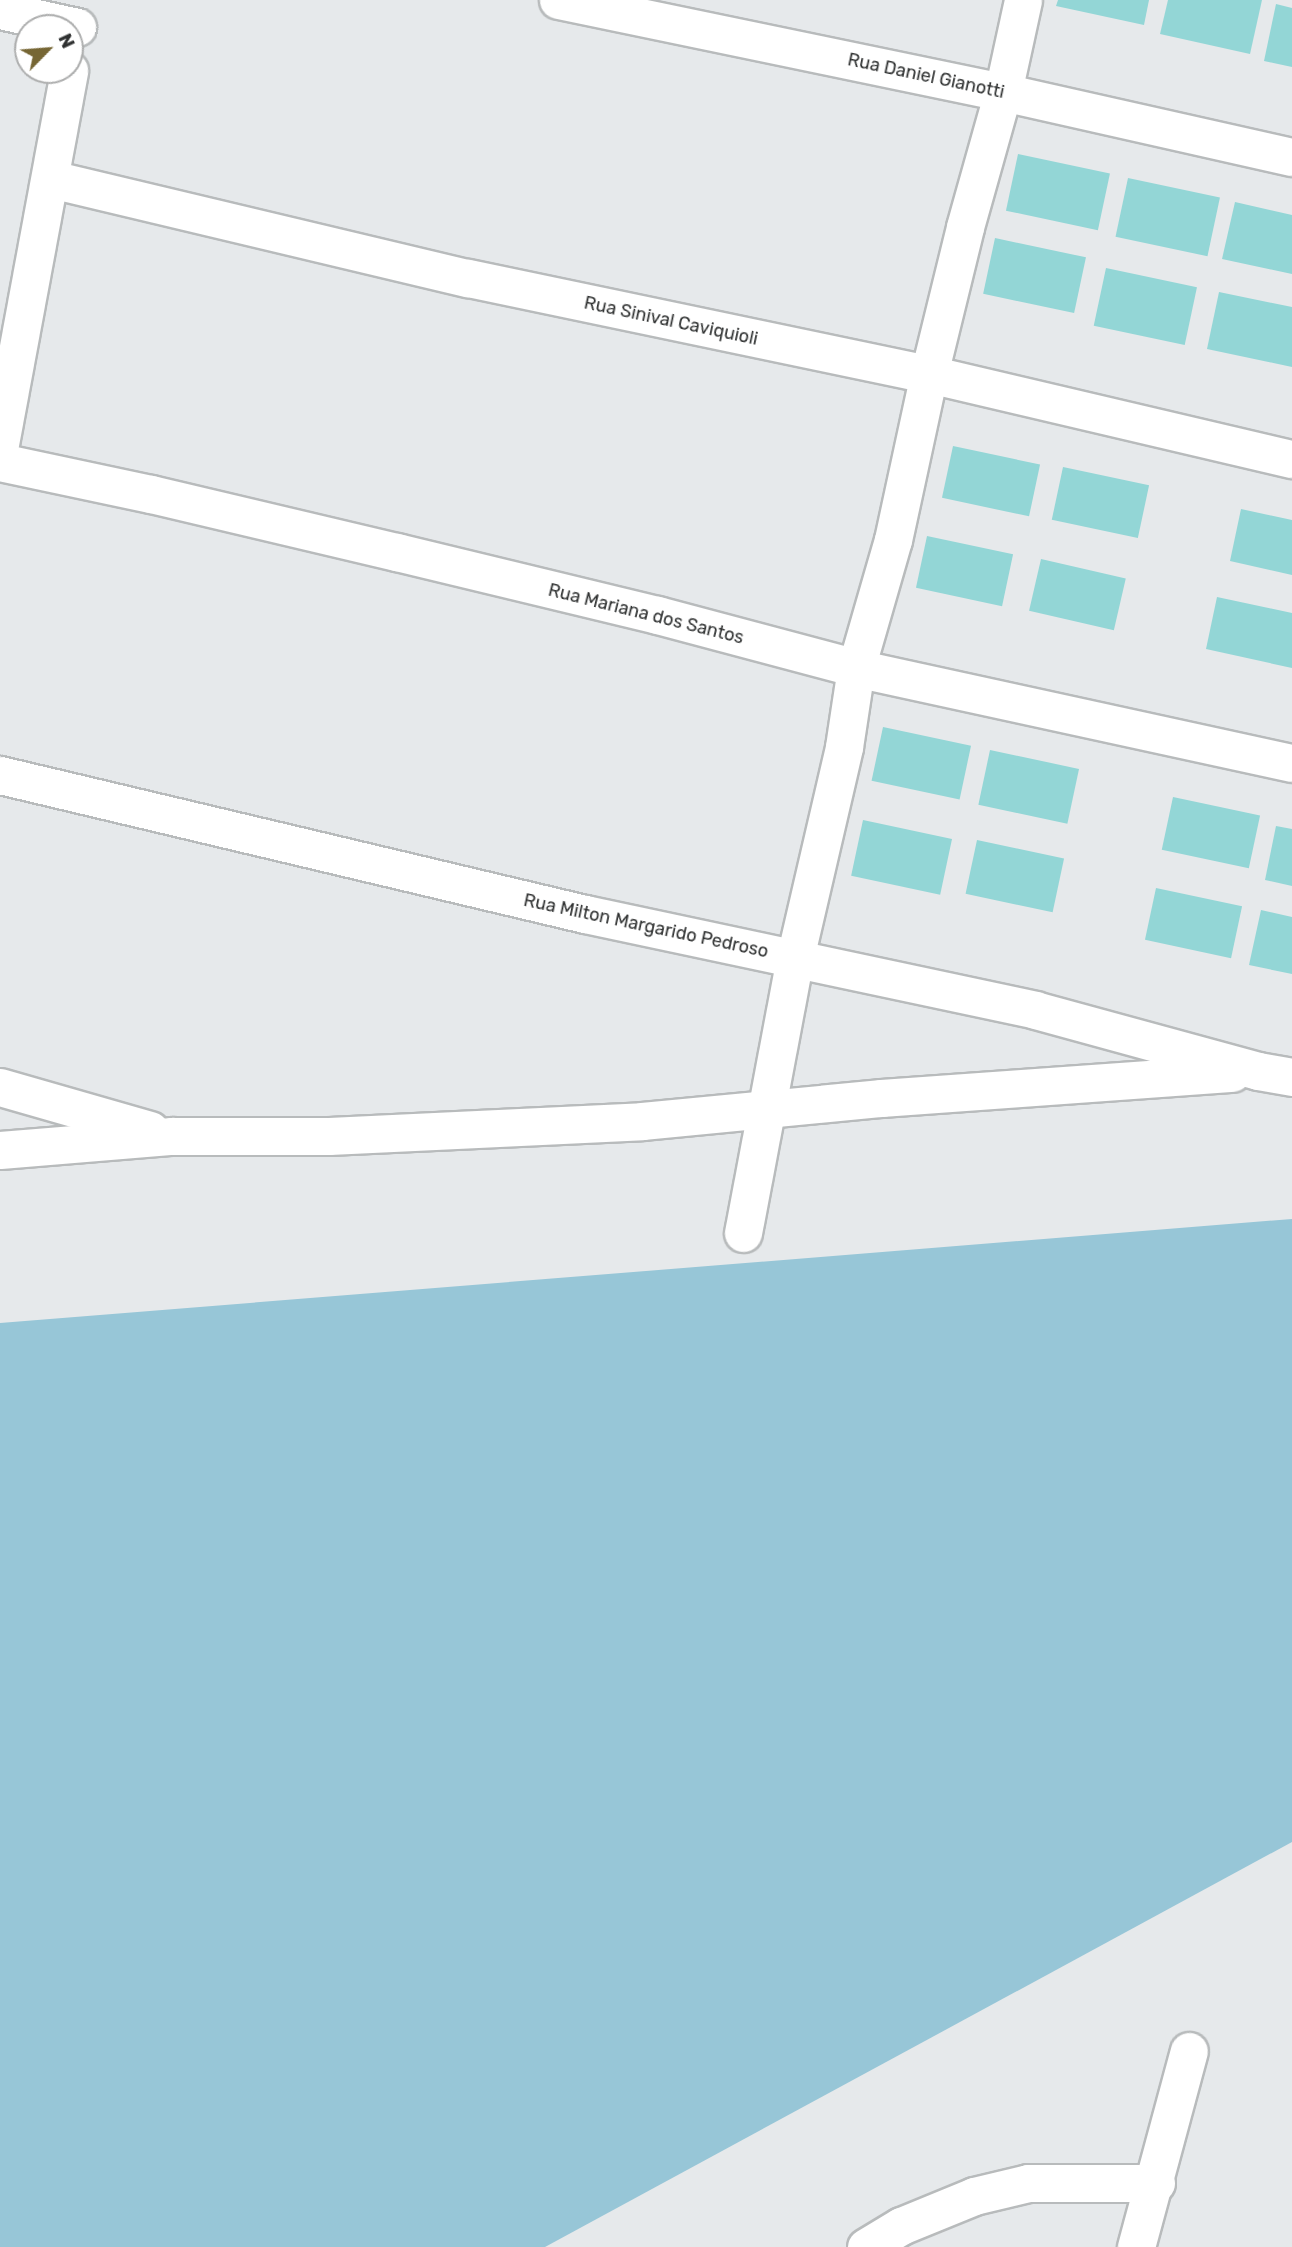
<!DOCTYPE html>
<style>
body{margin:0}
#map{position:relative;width:1292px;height:2247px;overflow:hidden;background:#e6e9eb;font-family:Rubik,sans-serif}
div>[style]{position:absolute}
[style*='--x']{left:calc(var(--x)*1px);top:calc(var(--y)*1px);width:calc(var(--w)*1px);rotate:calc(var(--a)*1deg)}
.green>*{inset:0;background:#97c6d7}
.building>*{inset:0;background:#93d6d6;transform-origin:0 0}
.roads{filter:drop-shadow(2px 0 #b8bbbc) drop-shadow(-2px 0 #b8bbbc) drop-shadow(0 2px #b8bbbc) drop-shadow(0 -2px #b8bbbc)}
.minor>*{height:37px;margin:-18.5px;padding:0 18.5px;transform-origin:18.5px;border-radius:18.5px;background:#fff}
span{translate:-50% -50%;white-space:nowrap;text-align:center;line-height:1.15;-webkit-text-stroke:7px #fff;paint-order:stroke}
.street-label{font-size:18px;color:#2f3131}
.north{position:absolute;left:14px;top:14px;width:70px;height:70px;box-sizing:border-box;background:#fff;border:2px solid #acadad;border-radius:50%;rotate:65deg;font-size:19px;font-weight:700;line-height:28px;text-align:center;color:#2f3131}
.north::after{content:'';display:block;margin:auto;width:24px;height:32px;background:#766634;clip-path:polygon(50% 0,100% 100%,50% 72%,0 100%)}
</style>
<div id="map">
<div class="green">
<i style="clip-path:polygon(1292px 1219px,1292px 1842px,545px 2247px,0 2247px,0 1323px)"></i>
</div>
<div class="building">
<i style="clip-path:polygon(1058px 0,1149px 0,1144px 25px,1056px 6px)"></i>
<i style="clip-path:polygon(1168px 0,1262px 0,1250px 54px,1160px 34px)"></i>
<i style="clip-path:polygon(1276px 4px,1292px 8px,1292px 67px,1264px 61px)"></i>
<i style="left:1018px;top:154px;width:94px;height:58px;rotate:12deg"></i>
<i style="left:1128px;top:178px;width:94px;height:60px;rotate:12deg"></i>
<i style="clip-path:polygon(1235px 202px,1292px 215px,1292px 274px,1222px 259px)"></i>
<i style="left:995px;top:238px;width:93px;height:57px;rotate:12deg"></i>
<i style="left:1106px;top:268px;width:93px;height:59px;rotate:12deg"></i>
<i style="clip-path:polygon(1219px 292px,1292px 307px,1292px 367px,1207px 349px)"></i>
<i style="left:953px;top:446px;width:89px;height:53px;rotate:12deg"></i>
<i style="left:1063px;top:467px;width:88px;height:54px;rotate:12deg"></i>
<i style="clip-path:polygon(1241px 509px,1292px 520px,1292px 575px,1230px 561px)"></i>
<i style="left:927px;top:536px;width:88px;height:53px;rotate:12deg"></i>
<i style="left:1041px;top:559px;width:87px;height:53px;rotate:13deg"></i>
<i style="clip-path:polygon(1217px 597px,1292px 613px,1292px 668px,1206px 649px)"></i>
<i style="left:883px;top:727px;width:90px;height:55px;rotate:12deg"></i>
<i style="left:990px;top:750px;width:91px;height:56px;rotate:12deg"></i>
<i style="left:1173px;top:797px;width:89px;height:54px;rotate:12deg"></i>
<i style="left:863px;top:820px;width:91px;height:57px;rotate:12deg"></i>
<i style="clip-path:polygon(1276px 826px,1292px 829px,1292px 886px,1265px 880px)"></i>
<i style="left:977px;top:840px;width:89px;height:55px;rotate:12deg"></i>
<i style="left:1156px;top:888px;width:88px;height:53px;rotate:12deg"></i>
<i style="clip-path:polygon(1261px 910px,1292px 917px,1292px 974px,1249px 965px)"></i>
</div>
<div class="roads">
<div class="minor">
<i style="--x:558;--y:0;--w:454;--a:11.7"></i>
<i style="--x:1003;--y:92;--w:296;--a:12.7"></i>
<i style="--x:0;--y:10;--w:79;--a:12.4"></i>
<i style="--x:51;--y:179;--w:429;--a:13.4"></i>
<i style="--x:468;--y:278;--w:471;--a:11.8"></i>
<i style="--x:929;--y:374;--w:373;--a:13.2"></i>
<i style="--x:0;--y:444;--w:380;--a:-79.5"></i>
<i style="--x:0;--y:462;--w:154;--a:12"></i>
<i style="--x:151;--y:494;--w:253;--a:13.3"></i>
<i style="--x:397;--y:552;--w:268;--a:13.6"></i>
<i style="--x:657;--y:615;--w:206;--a:14.9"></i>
<i style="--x:856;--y:668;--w:446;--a:12.3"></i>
<i style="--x:0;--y:775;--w:601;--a:13.37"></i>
<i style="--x:585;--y:914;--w:460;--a:12"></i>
<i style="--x:1035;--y:1010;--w:231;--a:15.3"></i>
<i style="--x:1258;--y:1071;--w:35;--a:10"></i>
<i style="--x:0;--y:1087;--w:156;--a:16"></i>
<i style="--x:0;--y:1150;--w:173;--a:-4.7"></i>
<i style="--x:172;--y:1136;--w:157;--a:0"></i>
<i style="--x:329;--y:1136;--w:313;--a:-2.7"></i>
<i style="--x:642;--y:1121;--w:241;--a:-5.5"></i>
<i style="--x:882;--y:1098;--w:351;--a:-4.1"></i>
<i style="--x:743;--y:1233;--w:280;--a:-79.3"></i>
<i style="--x:795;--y:958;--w:217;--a:-76.9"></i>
<i style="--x:844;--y:747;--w:80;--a:-81.4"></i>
<i style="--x:856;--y:668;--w:133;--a:-73.9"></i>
<i style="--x:893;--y:540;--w:170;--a:-77.8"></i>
<i style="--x:929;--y:374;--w:151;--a:-76.2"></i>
<i style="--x:965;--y:227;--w:140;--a:-74.3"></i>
<i style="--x:1003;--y:92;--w:94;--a:-77.7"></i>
<i style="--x:866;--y:2247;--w:41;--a:-31"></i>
<i style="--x:901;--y:2226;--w:79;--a:-22.3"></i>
<i style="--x:974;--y:2196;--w:56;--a:-13.5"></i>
<i style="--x:1028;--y:2183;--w:128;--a:0"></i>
<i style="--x:1136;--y:2247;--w:203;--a:-74.9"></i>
</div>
</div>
<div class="street-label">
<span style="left:926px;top:76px;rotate:12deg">Rua Daniel Gianotti</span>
<span style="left:671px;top:321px;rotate:12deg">Rua Sinival Caviquioli</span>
<span style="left:646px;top:614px;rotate:14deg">Rua Mariana dos Santos</span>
<span style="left:646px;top:926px;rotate:12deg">Rua Milton Margarido Pedroso</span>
</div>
<div class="north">N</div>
</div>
